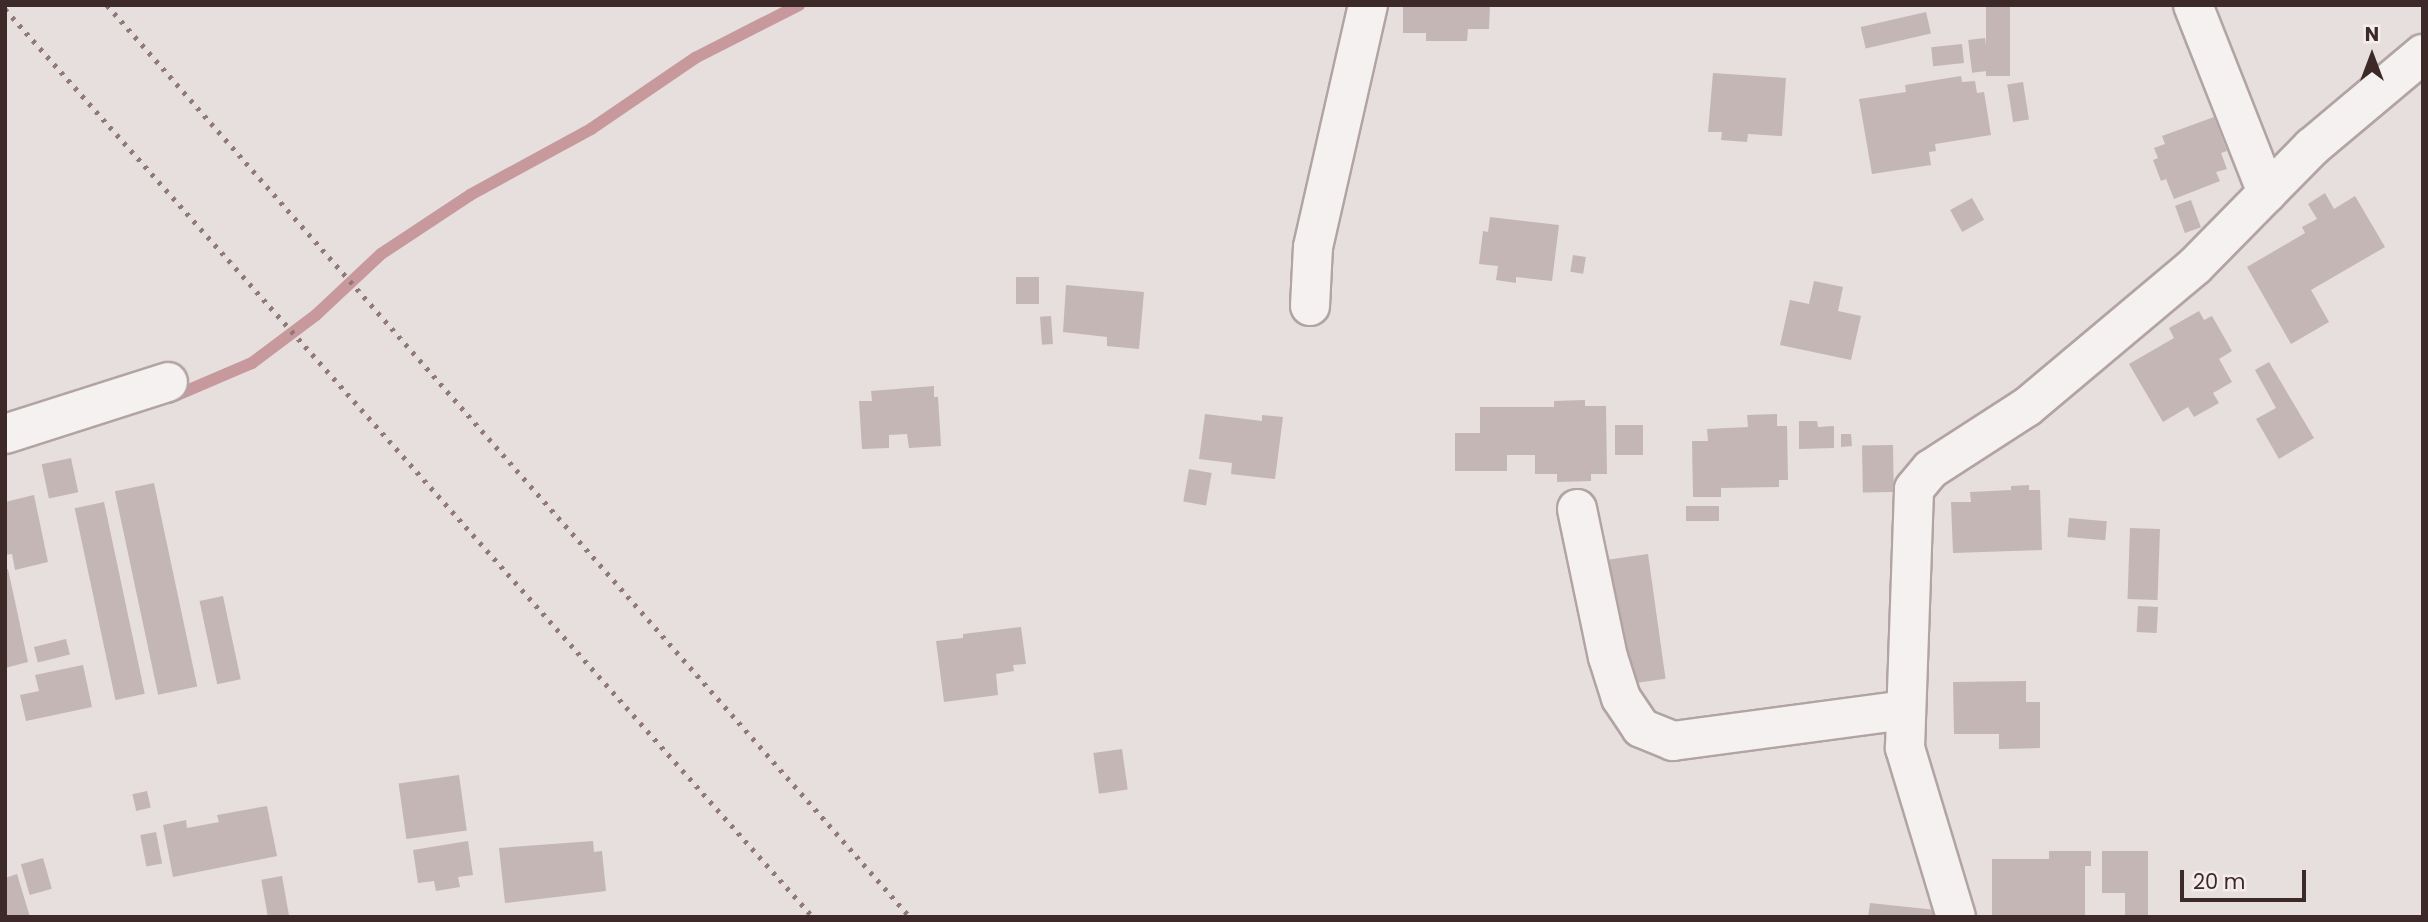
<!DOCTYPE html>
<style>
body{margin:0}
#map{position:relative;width:2428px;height:922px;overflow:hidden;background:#e7dede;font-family:Poppins,sans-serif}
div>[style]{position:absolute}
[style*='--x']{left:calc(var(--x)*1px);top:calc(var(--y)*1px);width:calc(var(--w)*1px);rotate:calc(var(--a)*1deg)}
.stream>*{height:12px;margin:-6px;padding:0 6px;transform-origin:6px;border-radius:6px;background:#c7999c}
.building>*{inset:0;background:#c4b6b5;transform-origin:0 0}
.roads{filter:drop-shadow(2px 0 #b1a4a3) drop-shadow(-2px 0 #b1a4a3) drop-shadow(0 2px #b1a4a3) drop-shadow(0 -2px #b1a4a3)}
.minor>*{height:38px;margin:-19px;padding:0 19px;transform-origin:19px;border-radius:19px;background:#f5f1f0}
.rail>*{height:5px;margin-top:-2.5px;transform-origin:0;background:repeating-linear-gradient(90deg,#907977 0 3.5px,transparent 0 10.5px)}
span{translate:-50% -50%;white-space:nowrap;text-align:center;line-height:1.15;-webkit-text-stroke:5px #f5eded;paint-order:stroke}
.frame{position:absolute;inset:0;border:7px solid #3d2927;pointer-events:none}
.north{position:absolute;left:2337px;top:21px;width:70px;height:70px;-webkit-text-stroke:5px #f5eded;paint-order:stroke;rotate:0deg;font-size:19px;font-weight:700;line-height:28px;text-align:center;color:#3d2927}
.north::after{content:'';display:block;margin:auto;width:24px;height:32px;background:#3d2927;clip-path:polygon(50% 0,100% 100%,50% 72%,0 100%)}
.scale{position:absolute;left:2180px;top:870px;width:126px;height:32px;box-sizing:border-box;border:4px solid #3d2927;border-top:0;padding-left:9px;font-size:21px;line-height:24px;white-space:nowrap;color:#3d2927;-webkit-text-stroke:5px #f5eded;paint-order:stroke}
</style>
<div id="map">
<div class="stream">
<i style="--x:170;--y:398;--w:89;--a:-23.1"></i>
<i style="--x:252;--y:363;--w:80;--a:-36.9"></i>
<i style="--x:316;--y:315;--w:89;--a:-43.2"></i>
<i style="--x:381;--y:254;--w:107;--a:-33.5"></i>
<i style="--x:470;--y:195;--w:138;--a:-28.6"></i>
<i style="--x:591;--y:129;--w:126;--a:-34.3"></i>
<i style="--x:695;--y:58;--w:117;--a:-27"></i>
</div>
<div class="building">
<i style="clip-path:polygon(1403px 5px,1490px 5px,1489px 29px,1468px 29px,1467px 41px,1426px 41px,1426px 33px,1403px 33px)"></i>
<i style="left:1986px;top:5px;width:24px;height:71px"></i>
<i style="left:1926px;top:12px;width:22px;height:67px;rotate:77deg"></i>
<i style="left:1985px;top:38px;width:33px;height:17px;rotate:83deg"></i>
<i style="left:1962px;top:44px;width:19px;height:31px;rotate:84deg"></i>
<i style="clip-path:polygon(1713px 73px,1786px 78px,1782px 136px,1748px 134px,1747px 142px,1721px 140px,1722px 132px,1708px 132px)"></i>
<i style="clip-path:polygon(1961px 76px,1962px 82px,1975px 81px,1977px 93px,1984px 92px,1991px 135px,1935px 144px,1936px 151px,1929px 152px,1931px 165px,1872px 174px,1859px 99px,1906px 92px,1905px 85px)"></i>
<i style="left:2023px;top:82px;width:38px;height:16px;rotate:81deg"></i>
<i style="clip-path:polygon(2214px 117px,2227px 151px,2221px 153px,2227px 169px,2216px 172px,2220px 181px,2174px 199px,2166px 179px,2161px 181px,2153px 160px,2158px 158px,2154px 148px,2165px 144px,2162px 136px)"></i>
<i style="clip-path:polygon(2325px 193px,2334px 209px,2355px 196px,2385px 247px,2311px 290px,2329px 322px,2291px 344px,2247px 267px,2305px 233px,2302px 227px,2317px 219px,2308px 204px)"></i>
<i style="left:1972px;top:198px;width:25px;height:25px;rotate:61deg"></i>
<i style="left:2191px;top:200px;width:29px;height:17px;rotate:70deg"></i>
<i style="clip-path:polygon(1490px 217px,1559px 225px,1552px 281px,1516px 277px,1516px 283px,1496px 280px,1498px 266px,1479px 264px,1483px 231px,1488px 232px)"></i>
<i style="left:1573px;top:255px;width:13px;height:17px;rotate:9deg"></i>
<i style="left:1039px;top:277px;width:27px;height:23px;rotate:90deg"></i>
<i style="clip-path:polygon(1814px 281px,1843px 287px,1838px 311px,1861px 316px,1851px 360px,1780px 345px,1790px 300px,1809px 304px)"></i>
<i style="clip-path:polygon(1066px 285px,1144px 292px,1139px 349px,1107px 346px,1107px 337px,1063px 332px)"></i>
<i style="clip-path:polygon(2199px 311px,2204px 320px,2212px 316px,2232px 351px,2219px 359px,2232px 382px,2213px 393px,2219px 403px,2194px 417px,2188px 407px,2163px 422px,2129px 364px,2174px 338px,2169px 328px)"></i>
<i style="left:1051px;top:316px;width:28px;height:11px;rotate:86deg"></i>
<i style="clip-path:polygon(2269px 362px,2314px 438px,2279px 459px,2256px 419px,2276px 408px,2255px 370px)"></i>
<i style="clip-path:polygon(934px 386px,934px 397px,938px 397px,941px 446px,909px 448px,907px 434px,889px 435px,889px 448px,862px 449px,859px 401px,872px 401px,871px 391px)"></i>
<i style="clip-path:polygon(1585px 400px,1585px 406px,1606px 406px,1607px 474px,1591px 474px,1591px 481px,1557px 482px,1557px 474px,1535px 474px,1535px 455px,1507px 455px,1507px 471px,1455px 471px,1455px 433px,1480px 433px,1480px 407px,1554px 407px,1554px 401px)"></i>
<i style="clip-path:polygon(1205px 414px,1262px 421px,1262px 415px,1283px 417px,1275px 479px,1231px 474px,1232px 463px,1199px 459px)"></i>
<i style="clip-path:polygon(1777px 414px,1777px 426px,1787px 426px,1788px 480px,1779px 480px,1779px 487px,1721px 488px,1721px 497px,1693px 497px,1692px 441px,1708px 441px,1707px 429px,1748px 427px,1747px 415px)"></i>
<i style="clip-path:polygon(1799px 421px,1817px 421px,1818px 427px,1834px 426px,1834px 448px,1799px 449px)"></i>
<i style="left:1615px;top:425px;width:28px;height:30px"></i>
<i style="clip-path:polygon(1841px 434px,1851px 434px,1852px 446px,1841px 447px)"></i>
<i style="left:1893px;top:445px;width:47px;height:31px;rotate:89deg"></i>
<i style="left:71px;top:458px;width:35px;height:30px;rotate:78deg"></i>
<i style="left:1189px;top:469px;width:23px;height:33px;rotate:10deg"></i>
<i style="left:154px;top:483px;width:208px;height:40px;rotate:78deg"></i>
<i style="clip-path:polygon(2029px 485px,2029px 490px,2040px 490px,2042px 550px,1953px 553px,1951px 502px,1971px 502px,1970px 492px,2011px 490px,2011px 486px)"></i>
<i style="clip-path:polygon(34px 495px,48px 562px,15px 570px,12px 554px,5px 555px,5px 502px)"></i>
<i style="left:104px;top:502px;width:196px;height:30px;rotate:78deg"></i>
<i style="left:1719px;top:506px;width:15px;height:33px;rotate:90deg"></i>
<i style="left:2069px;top:518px;width:38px;height:19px;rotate:5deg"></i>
<i style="left:2130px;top:528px;width:30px;height:71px;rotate:2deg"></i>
<i style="left:1648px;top:554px;width:126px;height:39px;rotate:82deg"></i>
<i style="clip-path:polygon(8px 569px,28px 662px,5px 668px,5px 570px)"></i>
<i style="left:223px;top:596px;width:85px;height:24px;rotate:78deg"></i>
<i style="left:2138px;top:606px;width:20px;height:26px;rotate:3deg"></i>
<i style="clip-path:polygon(1021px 627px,1026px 664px,1013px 665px,1014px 671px,996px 674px,998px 695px,944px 702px,936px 641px,963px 638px,963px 634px)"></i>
<i style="left:66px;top:639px;width:16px;height:33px;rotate:76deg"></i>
<i style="clip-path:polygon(83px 665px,92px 707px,26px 721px,20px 695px,39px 691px,35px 675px)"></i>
<i style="clip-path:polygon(2026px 681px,2026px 702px,2040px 702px,2040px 748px,1999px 749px,1999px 734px,1954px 734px,1953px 682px)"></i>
<i style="left:1122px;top:749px;width:41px;height:29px;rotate:82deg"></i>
<i style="left:459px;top:775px;width:56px;height:61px;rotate:82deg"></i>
<i style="left:147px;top:791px;width:17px;height:15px;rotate:77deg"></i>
<i style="clip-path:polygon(267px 806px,277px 856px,173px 877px,163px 825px,186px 820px,187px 828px,219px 822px,217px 815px)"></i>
<i style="left:156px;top:832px;width:32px;height:16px;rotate:79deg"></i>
<i style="clip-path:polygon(468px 841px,473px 875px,458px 877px,460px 887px,436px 891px,434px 881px,418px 883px,413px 850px)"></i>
<i style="clip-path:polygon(593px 841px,594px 852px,602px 851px,606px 891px,505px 903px,499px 848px)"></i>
<i style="clip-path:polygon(2049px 851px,2091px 851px,2091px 866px,2085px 866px,2085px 917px,1992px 917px,1992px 859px,2049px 859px)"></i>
<i style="clip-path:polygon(2102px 851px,2148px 851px,2148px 917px,2125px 917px,2125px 893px,2102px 893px)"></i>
<i style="left:43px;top:858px;width:32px;height:23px;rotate:74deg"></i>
<i style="clip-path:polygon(17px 874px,30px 917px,5px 917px,5px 878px)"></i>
<i style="left:282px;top:876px;width:42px;height:21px;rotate:80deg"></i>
<i style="clip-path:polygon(1870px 903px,1936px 910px,1935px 917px,1868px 917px)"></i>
</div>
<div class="roads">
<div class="minor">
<i style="--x:2193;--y:5;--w:202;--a:68.5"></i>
<i style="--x:1310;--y:306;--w:59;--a:-87.1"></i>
<i style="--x:1313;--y:247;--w:248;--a:-77.2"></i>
<i style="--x:5;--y:434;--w:171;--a:-17.7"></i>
<i style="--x:1577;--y:509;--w:151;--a:78.2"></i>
<i style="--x:1608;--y:657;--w:43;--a:72.4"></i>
<i style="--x:1621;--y:698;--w:36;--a:56"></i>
<i style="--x:1641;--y:728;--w:35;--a:22"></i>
<i style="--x:1673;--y:741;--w:234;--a:-7.6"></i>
<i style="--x:1956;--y:917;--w:177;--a:-106.8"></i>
<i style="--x:1905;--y:748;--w:259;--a:-88"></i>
<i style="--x:1914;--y:489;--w:26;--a:-50"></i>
<i style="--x:1931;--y:469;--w:114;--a:-32.9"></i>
<i style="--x:2027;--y:407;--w:219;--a:-40"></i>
<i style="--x:2195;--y:266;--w:167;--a:-45.5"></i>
<i style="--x:2312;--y:147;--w:145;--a:-40"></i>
</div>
</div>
<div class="rail">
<i style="--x:107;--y:5;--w:1215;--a:48.64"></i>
<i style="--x:5;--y:9;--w:1215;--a:48.34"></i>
</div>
<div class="frame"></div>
<div class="north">N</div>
<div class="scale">20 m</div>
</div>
